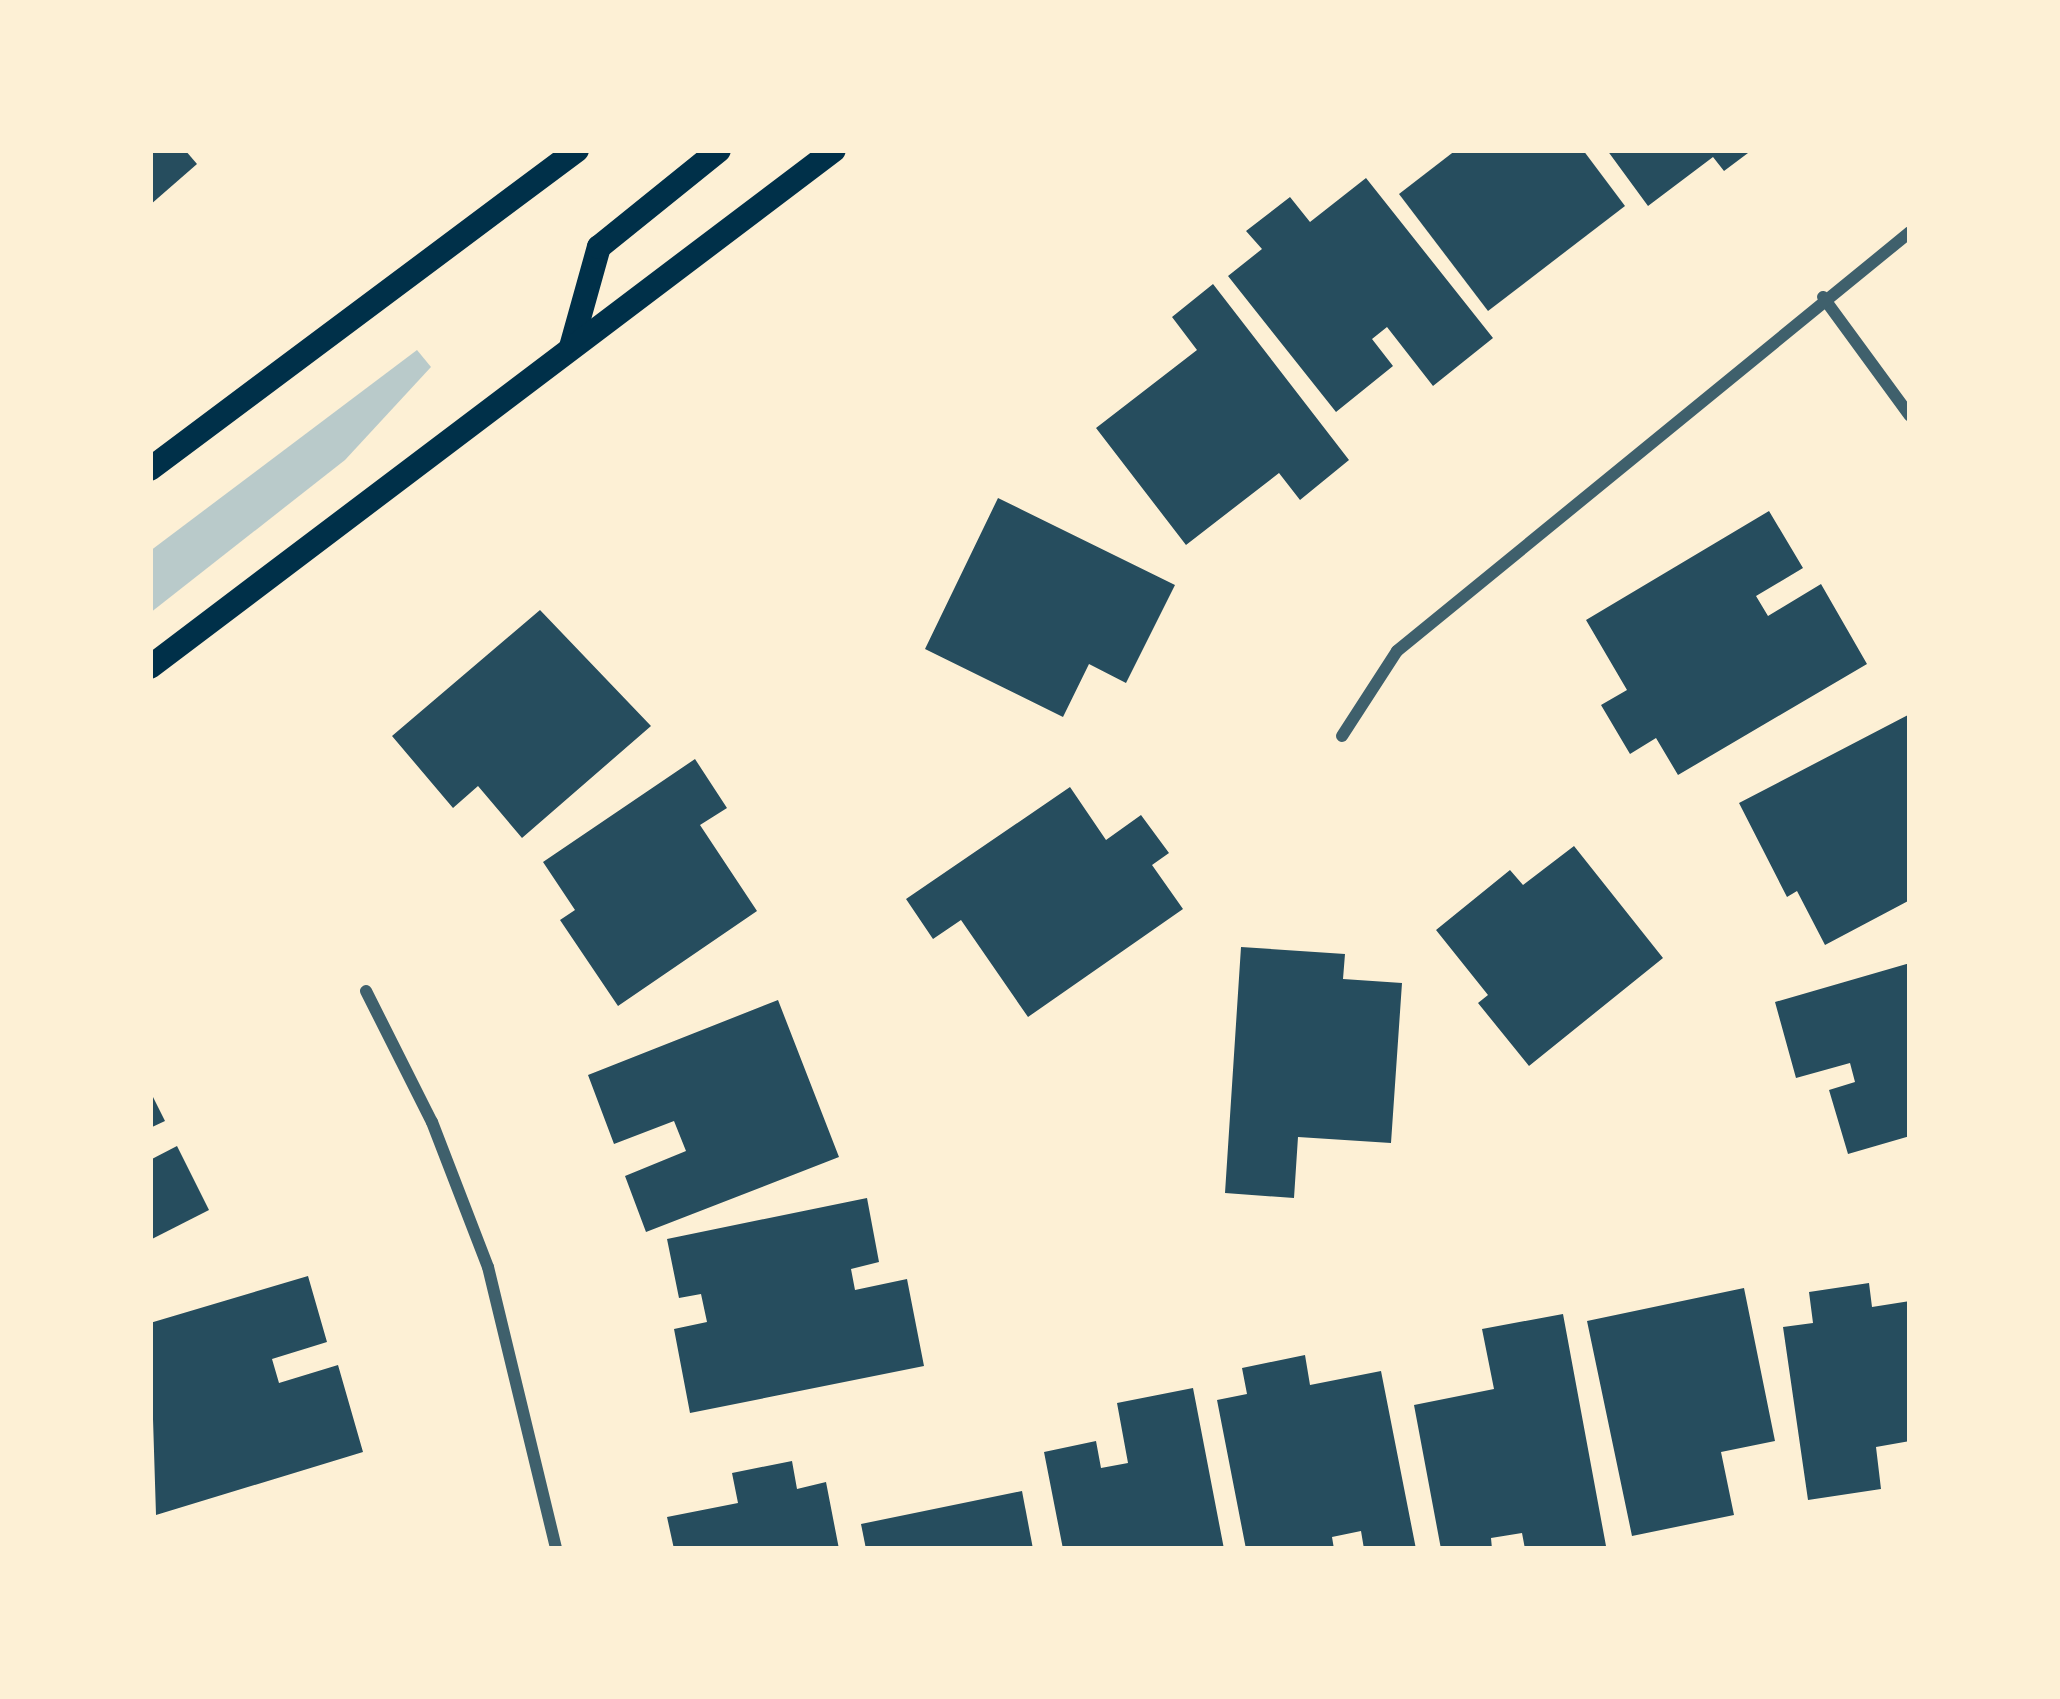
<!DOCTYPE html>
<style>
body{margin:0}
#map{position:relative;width:2060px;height:1699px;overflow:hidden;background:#fdf0d5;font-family:Rubik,sans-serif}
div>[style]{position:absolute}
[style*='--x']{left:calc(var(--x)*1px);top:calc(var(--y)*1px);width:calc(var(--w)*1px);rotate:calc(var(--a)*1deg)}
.green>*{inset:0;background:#b9caca}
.building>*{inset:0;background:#264d5e}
.minor>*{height:12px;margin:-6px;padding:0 6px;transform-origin:6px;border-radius:6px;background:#3f606c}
.secondary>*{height:24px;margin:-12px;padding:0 12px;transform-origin:12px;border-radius:12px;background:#003049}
span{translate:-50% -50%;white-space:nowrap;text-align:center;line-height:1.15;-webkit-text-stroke:12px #fdf0d5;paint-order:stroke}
.frame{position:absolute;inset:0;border:153px solid #fdf0d5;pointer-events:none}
</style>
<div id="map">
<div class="green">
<i style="clip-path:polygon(417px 350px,431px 367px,345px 460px,150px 613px,150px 551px)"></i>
</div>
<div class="building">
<i style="clip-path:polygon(150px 150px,185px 150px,197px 164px,150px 205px)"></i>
<i style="clip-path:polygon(1456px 150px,1583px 150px,1625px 206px,1488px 311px,1399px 194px)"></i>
<i style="clip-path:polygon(1607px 150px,1752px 150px,1724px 171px,1713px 157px,1648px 206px)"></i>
<i style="clip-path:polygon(1366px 178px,1493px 338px,1433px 386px,1387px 327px,1372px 339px,1393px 366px,1336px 412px,1228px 276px,1262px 249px,1246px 231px,1290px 197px,1310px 222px)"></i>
<i style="clip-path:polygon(1213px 284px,1349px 460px,1300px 500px,1279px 473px,1186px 545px,1096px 428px,1197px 350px,1172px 317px)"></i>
<i style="clip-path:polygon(998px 498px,1175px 585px,1126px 683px,1089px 664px,1063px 717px,925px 649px)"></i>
<i style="clip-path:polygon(1769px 511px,1803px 568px,1756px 596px,1768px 616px,1821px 584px,1867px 664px,1678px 775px,1656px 738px,1630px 754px,1601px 705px,1627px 690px,1586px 620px)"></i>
<i style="clip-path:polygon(540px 610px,651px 726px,522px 838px,478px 786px,453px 808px,392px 736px)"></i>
<i style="clip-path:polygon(1908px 715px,1910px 900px,1825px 945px,1797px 891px,1787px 897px,1739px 803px)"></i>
<i style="clip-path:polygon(695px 759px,727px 808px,700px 825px,757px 911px,618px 1006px,560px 920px,575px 910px,543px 862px)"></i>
<i style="clip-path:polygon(1070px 787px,1106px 840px,1141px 815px,1169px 853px,1152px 865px,1183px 909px,1028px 1017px,961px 920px,933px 939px,906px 899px)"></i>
<i style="clip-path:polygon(1574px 846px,1663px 958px,1529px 1066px,1478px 1003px,1488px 995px,1436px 930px,1510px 870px,1523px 885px)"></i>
<i style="clip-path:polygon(1241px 947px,1345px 954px,1343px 979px,1402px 983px,1391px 1143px,1298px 1137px,1294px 1198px,1225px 1193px)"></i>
<i style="clip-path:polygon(1910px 963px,1910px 1136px,1848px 1154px,1829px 1090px,1855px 1082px,1850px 1063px,1796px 1078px,1775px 1002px)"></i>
<i style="clip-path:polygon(778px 1000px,839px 1157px,646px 1232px,625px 1176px,686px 1151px,674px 1121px,614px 1144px,588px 1075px)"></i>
<i style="clip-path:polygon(150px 1091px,165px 1121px,150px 1128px)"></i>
<i style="clip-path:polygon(177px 1146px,209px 1210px,150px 1240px,150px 1160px)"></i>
<i style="clip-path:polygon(867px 1198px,879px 1262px,851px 1269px,855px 1290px,907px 1279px,924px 1366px,690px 1413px,674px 1329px,707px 1322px,701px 1294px,679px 1298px,667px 1239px)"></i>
<i style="clip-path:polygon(308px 1276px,327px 1342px,272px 1359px,279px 1383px,338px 1365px,363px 1452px,156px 1515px,150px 1323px)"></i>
<i style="clip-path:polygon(1869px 1283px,1872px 1307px,1910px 1301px,1910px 1441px,1876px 1447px,1881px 1489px,1808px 1500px,1783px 1327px,1813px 1323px,1809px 1292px)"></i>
<i style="clip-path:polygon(1744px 1288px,1775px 1441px,1721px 1452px,1734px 1515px,1632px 1536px,1587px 1321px)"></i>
<i style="clip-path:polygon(1563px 1314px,1606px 1546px,1525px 1549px,1522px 1533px,1491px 1538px,1492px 1549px,1441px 1549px,1414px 1405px,1494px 1389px,1482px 1329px)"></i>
<i style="clip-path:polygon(1305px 1355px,1310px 1385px,1381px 1371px,1416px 1549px,1364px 1549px,1361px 1531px,1332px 1537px,1334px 1549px,1246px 1549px,1217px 1400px,1247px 1394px,1242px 1368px)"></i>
<i style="clip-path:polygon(1193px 1388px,1224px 1549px,1063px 1549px,1044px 1452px,1096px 1441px,1101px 1468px,1128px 1463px,1117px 1403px)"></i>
<i style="clip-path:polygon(792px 1461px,797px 1489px,826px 1482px,839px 1549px,674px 1549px,667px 1517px,738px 1503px,732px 1473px)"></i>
<i style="clip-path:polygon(1022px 1491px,1033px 1549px,866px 1549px,861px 1524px)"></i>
</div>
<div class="minor">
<i style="--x:1823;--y:297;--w:147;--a:53.8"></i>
<i style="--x:1342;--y:736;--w:101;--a:-57.1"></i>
<i style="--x:1397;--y:651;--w:662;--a:-39.24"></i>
<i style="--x:366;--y:991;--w:147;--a:63.3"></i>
<i style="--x:432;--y:1122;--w:155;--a:68.9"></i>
<i style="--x:488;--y:1267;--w:290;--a:76.4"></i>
</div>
<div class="secondary">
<i style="--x:571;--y:347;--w:104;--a:-74.4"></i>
<i style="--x:599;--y:247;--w:154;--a:-38.9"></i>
<i style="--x:150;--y:469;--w:533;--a:-36.76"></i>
<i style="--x:150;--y:667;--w:857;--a:-37.08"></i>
</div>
<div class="frame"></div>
</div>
